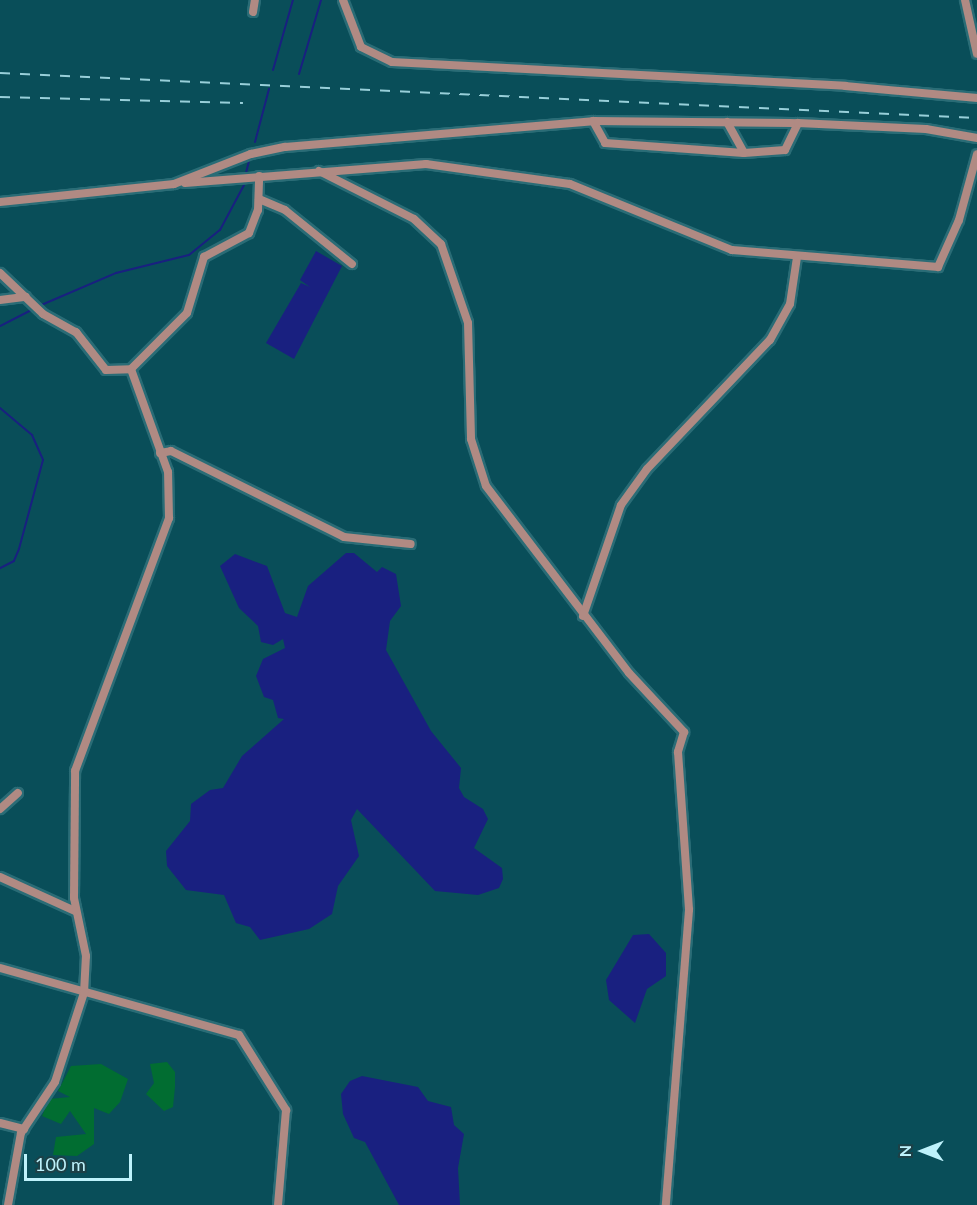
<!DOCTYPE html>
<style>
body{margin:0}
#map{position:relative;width:977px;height:1205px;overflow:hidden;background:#094e59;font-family:Lato,sans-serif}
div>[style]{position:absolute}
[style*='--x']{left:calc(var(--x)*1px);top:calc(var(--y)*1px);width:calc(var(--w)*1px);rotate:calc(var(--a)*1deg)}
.green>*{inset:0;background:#016d31}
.water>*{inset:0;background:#192080}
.stream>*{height:2px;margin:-1px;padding:0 1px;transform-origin:1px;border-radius:1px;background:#192080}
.roads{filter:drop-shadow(2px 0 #2a6c76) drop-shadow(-2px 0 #2a6c76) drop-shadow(0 2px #2a6c76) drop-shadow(0 -2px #2a6c76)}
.minor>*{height:8px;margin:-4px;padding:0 4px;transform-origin:4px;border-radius:4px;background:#b08a83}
.rail>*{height:2px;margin-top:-1px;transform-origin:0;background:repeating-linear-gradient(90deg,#98cfd9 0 10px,transparent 0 20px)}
span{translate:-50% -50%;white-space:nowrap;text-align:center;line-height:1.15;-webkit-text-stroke:6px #1d4147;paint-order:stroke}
.north{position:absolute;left:893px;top:1121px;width:60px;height:60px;-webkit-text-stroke:4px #1d4147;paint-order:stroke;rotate:270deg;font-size:16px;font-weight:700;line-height:24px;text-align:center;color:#bef2fb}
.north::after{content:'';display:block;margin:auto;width:21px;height:27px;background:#bef2fb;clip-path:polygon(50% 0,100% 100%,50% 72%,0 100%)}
.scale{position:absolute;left:24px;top:1154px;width:108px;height:27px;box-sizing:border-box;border:3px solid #bef2fb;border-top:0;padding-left:8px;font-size:18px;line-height:21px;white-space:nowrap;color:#bef2fb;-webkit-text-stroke:4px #1d4147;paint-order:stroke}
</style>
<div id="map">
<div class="green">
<i style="clip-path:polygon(167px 1062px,175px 1072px,175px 1087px,173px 1107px,164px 1111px,146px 1094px,154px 1083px,150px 1064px)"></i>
<i style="clip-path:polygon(101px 1064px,128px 1079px,120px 1102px,109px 1114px,94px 1108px,94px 1144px,77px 1156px,53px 1155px,56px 1137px,86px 1134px,70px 1111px,61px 1124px,42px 1116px,49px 1099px,70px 1097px,58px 1091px,71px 1066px)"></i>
</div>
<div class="water">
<i style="clip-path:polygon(316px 251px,342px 266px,294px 359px,266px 343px,301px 283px,310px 287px,300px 280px)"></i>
<i style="clip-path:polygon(346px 553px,354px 553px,377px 572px,382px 567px,396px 574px,401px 606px,390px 621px,386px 650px,431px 731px,461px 768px,459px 788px,464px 797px,483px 809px,488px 819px,474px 848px,502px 868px,503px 879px,499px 888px,478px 895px,435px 891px,357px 809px,351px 820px,359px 856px,338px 886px,332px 914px,309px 929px,260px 940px,250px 927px,236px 923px,224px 895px,186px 890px,167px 866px,166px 851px,190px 821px,191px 804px,210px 790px,223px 788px,242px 756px,284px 719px,278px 718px,273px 700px,264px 697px,256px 676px,263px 659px,285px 648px,283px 639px,273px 645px,261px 642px,258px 626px,239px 608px,220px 566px,235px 554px,267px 566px,285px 613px,297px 617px,308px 586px)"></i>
<i style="clip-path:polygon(649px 934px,666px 953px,666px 976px,647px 989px,635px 1023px,609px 1000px,606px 980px,633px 935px)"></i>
<i style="clip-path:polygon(362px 1076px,418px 1087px,428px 1101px,451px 1107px,454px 1125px,464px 1134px,458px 1168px,460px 1205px,399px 1205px,365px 1142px,354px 1138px,343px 1114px,341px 1094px,350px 1081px)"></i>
</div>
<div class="stream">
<i style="--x:273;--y:70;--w:73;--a:-74.1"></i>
<i style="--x:299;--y:74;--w:77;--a:-73.4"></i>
<i style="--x:255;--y:142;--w:55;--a:-75.2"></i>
<i style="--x:246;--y:173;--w:12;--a:-76"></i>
<i style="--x:39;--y:306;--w:84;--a:-23.2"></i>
<i style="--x:116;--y:273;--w:75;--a:-13.9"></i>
<i style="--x:189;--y:255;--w:40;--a:-39"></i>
<i style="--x:220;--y:230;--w:51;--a:-61.9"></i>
<i style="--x:0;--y:326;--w:38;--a:-27"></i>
<i style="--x:0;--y:408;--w:42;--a:40.2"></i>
<i style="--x:32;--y:435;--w:27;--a:66"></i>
<i style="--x:43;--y:460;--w:92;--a:105.1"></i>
<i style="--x:19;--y:549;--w:13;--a:113"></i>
<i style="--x:14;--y:561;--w:16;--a:153"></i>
</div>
<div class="roads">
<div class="minor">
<i style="--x:343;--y:0;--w:50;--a:69"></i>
<i style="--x:361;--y:47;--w:34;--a:26"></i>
<i style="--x:392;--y:62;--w:454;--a:3"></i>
<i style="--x:845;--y:86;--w:133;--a:5.2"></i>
<i style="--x:965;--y:0;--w:55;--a:77.5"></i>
<i style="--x:253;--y:12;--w:12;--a:-81"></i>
<i style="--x:593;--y:121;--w:25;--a:61"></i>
<i style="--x:605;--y:143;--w:139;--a:4.1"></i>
<i style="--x:744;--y:153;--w:41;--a:-4.2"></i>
<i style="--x:785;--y:150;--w:30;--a:-64"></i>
<i style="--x:727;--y:122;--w:35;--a:61"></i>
<i style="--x:319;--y:171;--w:106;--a:26.8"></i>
<i style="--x:414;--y:219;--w:37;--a:43"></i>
<i style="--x:441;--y:244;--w:83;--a:71.1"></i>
<i style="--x:468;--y:323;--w:116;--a:88.5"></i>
<i style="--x:471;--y:439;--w:49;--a:72.3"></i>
<i style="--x:486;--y:486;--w:235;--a:52.6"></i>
<i style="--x:629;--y:673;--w:81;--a:47"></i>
<i style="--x:684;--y:732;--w:21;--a:107"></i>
<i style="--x:678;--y:752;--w:158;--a:86"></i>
<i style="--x:689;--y:910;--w:296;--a:94.5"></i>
<i style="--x:185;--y:183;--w:242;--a:-4.5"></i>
<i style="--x:426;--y:164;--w:145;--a:7.9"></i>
<i style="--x:570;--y:184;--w:175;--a:22.2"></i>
<i style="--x:732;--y:250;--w:207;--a:4.7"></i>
<i style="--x:938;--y:267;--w:51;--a:-65.9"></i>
<i style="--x:959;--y:220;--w:68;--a:-74.7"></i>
<i style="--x:259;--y:199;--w:28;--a:23"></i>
<i style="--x:285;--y:210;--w:86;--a:38.9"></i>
<i style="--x:0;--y:202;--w:175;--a:-5.9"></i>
<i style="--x:174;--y:184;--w:83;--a:-21.3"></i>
<i style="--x:251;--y:154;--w:35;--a:-12"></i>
<i style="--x:285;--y:147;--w:309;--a:-4.8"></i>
<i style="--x:593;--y:121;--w:205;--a:0.6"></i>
<i style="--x:798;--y:123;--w:128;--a:2.7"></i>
<i style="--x:926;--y:129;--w:52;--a:10"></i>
<i style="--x:0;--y:273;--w:59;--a:43.6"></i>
<i style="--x:43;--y:314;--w:38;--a:29"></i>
<i style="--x:76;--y:332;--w:48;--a:51.7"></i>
<i style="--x:106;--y:370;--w:25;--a:-2"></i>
<i style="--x:131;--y:369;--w:79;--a:-45"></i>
<i style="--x:187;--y:313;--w:59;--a:-73.1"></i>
<i style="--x:204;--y:257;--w:51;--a:-28.1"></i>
<i style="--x:249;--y:233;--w:25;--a:-69"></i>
<i style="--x:258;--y:210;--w:34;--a:-88"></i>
<i style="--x:0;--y:300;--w:26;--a:-7"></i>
<i style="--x:160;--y:453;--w:11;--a:-10"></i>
<i style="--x:171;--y:451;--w:193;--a:26.4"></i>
<i style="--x:344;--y:537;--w:67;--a:6"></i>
<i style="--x:583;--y:616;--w:117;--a:-71.1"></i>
<i style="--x:621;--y:505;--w:44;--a:-54.2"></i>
<i style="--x:647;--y:469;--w:178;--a:-46.4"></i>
<i style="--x:770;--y:340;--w:41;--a:-60.9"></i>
<i style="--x:790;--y:304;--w:48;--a:-81.5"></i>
<i style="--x:0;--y:809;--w:24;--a:-42"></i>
<i style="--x:0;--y:877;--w:82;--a:24.4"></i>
<i style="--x:0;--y:968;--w:248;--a:15.7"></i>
<i style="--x:239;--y:1035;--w:89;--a:57.9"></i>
<i style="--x:286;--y:1110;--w:95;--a:94.8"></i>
<i style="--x:0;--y:1123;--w:25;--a:14"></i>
<i style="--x:8;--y:1205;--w:73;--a:-79.8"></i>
<i style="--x:21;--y:1133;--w:61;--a:-56.3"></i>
<i style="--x:55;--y:1082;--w:94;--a:-72"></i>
<i style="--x:84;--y:993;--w:37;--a:-87"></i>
<i style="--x:86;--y:956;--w:59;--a:-101.7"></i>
<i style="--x:74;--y:898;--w:127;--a:-89.5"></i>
<i style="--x:75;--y:771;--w:270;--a:-69.6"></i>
<i style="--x:169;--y:518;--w:46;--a:-91.2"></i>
<i style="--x:168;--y:472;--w:109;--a:-109.8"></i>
</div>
</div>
<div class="rail">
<i style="--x:0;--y:73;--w:978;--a:2.64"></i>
<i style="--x:0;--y:97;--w:243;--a:1.4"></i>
</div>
<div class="north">N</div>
<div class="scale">100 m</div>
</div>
